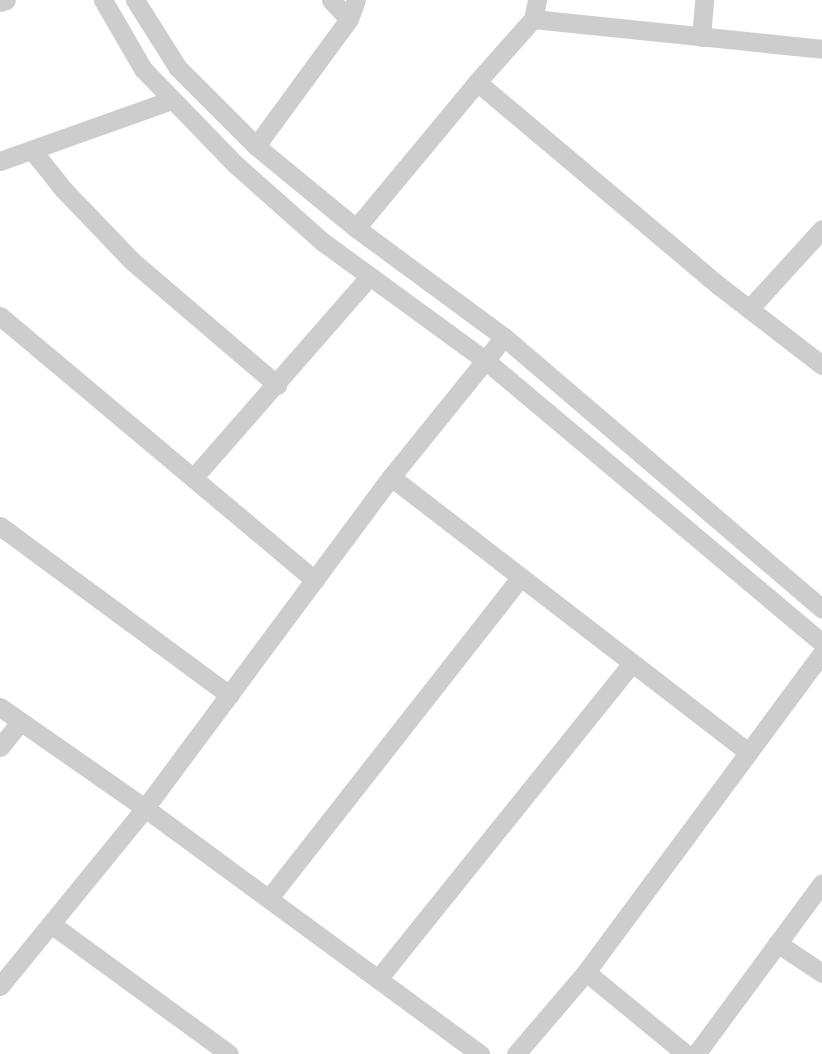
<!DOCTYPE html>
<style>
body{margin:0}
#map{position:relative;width:822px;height:1054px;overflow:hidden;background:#fff;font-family:Cabin,sans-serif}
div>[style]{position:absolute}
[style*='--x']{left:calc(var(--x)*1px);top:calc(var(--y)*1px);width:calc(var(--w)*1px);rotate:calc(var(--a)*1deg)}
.minor>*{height:19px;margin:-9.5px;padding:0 9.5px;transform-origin:9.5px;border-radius:9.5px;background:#cdcdcd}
span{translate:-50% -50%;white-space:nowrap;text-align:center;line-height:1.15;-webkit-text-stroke:7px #fff;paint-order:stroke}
</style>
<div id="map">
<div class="minor">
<i style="--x:103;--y:0;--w:80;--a:59.9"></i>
<i style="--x:143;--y:69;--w:132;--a:45.9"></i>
<i style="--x:235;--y:164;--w:118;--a:41.6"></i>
<i style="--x:323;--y:242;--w:200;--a:36.1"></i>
<i style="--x:485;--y:360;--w:440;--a:40"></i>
<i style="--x:135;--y:0;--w:80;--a:57.7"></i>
<i style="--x:178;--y:68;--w:110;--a:45"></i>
<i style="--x:256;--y:146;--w:129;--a:39.4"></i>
<i style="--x:356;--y:228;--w:184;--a:36.4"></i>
<i style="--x:504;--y:337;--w:418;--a:40.5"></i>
<i style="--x:331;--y:0;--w:26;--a:47"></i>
<i style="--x:349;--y:19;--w:20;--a:-70"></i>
<i style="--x:0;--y:2;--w:6;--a:-18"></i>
<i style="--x:533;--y:19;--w:291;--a:5.9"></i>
<i style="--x:701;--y:37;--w:37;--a:-85"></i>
<i style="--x:477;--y:82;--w:315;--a:40.1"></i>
<i style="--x:718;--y:285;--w:131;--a:37.6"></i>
<i style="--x:256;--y:146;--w:157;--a:-53.8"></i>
<i style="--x:32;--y:150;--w:50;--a:51.5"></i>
<i style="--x:63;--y:189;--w:100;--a:46.2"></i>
<i style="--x:132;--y:261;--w:191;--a:40.5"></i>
<i style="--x:0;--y:161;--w:182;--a:-19.6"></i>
<i style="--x:356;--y:228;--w:190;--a:-50.3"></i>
<i style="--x:477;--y:82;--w:84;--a:-48.4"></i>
<i style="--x:533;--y:19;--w:19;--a:-78"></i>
<i style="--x:749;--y:309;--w:108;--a:-47.6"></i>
<i style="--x:0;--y:316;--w:411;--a:40"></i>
<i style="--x:194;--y:477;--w:267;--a:-48.8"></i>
<i style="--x:391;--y:477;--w:451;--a:37.6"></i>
<i style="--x:0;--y:526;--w:285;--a:36.4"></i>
<i style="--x:0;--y:707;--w:177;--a:34.9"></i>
<i style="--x:145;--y:808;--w:416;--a:36.3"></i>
<i style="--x:0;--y:747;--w:32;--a:-51"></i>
<i style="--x:269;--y:898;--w:408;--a:-51.9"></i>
<i style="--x:51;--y:924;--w:220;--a:36.1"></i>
<i style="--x:777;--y:943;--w:54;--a:33.7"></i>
<i style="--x:586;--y:972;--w:129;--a:39.4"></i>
<i style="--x:378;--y:979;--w:405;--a:-51.2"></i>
<i style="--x:0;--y:986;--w:230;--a:-50.8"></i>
<i style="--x:145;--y:808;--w:412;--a:-53.4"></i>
<i style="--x:391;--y:477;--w:180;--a:-51.1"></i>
<i style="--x:516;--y:1054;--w:108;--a:-49.5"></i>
<i style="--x:586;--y:972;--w:397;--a:-53.5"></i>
<i style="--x:696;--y:1054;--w:212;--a:-53.6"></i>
</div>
</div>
